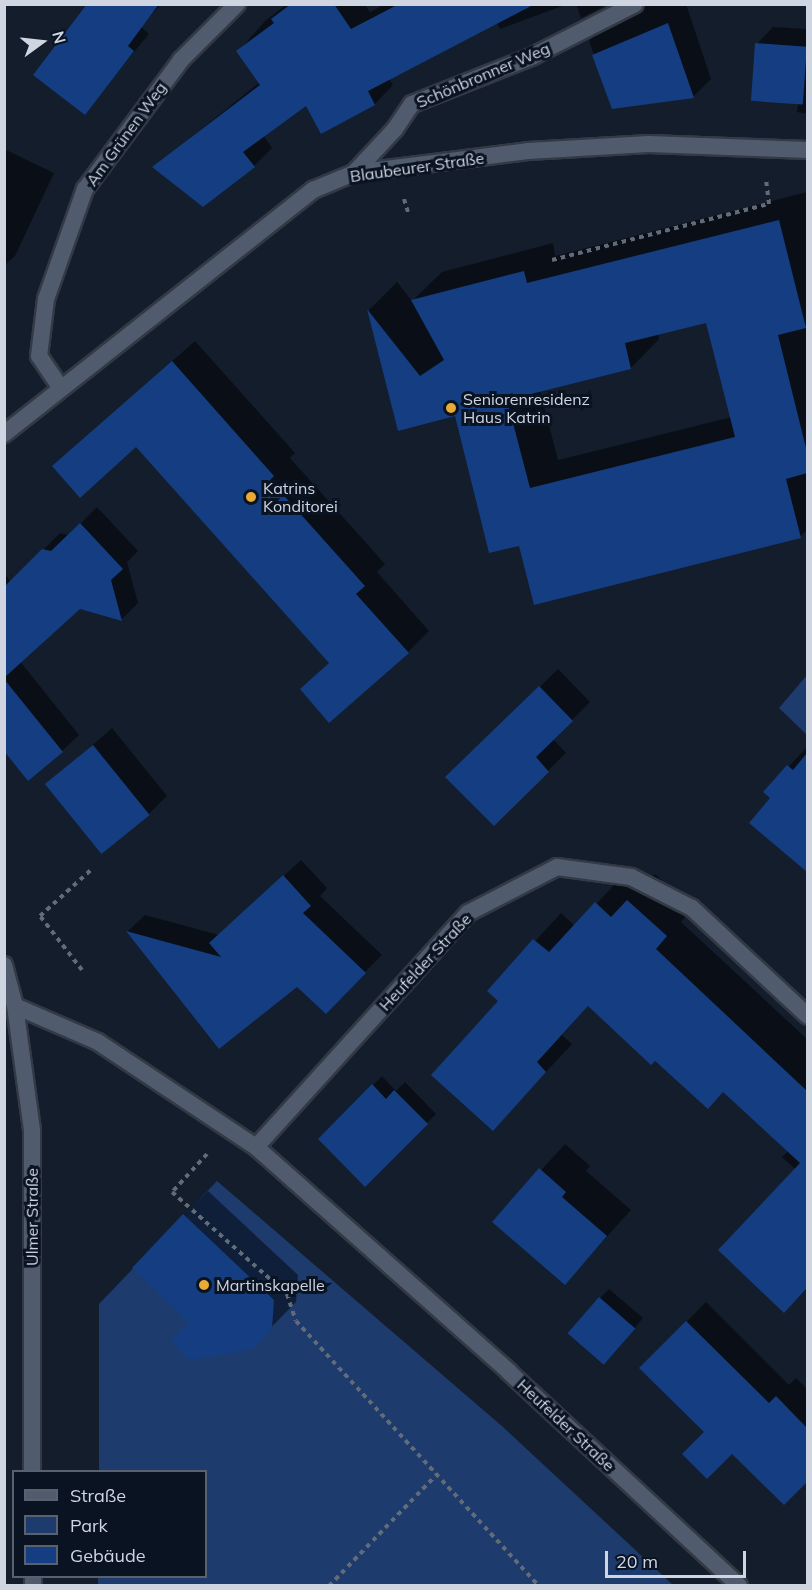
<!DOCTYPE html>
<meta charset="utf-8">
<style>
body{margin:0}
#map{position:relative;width:812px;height:1590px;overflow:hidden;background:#131d2c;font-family:Mulish,sans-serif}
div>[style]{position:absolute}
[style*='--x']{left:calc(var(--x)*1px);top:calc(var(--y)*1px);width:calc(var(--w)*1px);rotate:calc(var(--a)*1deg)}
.green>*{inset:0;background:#1d3b6d}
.shadow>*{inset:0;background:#0007}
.building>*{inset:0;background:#143e81;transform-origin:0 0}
.path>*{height:4px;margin-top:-2px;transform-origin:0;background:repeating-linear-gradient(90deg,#636b79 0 4.5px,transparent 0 9px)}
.roads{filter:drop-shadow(2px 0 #333945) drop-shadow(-2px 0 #333945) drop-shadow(0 2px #333945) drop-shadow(0 -2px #333945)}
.minor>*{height:16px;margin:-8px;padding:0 8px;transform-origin:8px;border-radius:8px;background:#505c6e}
.tertiary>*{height:16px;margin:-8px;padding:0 8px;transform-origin:8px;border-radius:8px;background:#505c6e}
.dots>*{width:16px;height:16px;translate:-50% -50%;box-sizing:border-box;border:3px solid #0a1322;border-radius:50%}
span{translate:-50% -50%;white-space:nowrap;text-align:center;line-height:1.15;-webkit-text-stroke:6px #0a1322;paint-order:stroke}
.street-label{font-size:16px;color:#d0d6e1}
.poi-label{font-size:16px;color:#d0d6e1}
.left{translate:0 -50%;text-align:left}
.frame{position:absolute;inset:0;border:6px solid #d0d6e1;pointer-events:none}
.legend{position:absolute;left:12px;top:1470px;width:195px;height:108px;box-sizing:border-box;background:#0a1322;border:2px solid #59616e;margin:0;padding:8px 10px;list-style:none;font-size:18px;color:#d0d6e1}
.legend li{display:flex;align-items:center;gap:12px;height:30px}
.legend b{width:30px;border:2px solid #59616e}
.north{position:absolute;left:12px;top:12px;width:60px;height:60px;-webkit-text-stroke:4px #0a1322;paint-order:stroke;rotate:75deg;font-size:16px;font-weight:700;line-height:24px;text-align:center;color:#d0d6e1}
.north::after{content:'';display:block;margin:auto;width:21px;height:27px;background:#d0d6e1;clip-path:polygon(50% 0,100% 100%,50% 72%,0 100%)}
.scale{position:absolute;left:605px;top:1551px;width:141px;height:27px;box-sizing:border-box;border:3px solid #d0d6e1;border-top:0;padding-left:8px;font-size:18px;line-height:21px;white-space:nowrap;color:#d0d6e1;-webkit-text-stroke:4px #0a1322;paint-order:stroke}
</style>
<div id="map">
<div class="green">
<i style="clip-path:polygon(807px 675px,807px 735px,779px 708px)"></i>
<i style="clip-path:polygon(217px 1181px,503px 1427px,673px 1585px,98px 1586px,98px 1577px,206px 1576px,206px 1472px,99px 1471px,99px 1304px)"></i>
</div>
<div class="shadow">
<i style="clip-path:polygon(88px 4px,162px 4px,140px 26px,149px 34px,99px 94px)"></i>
<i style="clip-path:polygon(287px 4px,364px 4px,370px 12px,385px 4px,568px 4px,500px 29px,497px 23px,389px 79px,393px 85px,375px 104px,322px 132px,306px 103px,263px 135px,272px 148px,254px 166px,203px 205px,154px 167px,260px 82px,238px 52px,265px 21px)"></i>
<i style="clip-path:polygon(576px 4px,609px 4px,581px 18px)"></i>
<i style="clip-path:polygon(641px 4px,686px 4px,711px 79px,693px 97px,613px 107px,589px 41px,607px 22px)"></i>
<i style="clip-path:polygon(773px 27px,808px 29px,808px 114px,797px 112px,798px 105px,757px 44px)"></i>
<i style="clip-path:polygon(4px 149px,54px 173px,15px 256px,4px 266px)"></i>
<i style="clip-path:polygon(evenodd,807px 192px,808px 529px,800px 537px,520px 544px,456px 415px,399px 429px,369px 310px,397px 282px,412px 301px,442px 272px,553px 243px,555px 256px,807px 192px,707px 321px,732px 417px,558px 460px,540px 390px,631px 368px,659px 339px,658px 333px,707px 321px)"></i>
<i style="clip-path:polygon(195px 341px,295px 453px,290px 458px,385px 564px,377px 572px,429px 631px,408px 652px,302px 689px,330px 662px,136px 445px,54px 466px)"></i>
<i style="clip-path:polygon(97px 507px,138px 551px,127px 562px,138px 603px,122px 619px,80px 607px,19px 660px,79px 735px,62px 751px,4px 746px,4px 573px,11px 582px,60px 533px,69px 535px)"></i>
<i style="clip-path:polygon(558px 669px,590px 702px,553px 739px,566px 753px,494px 824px,466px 759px)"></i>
<i style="clip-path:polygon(112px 728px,167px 796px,149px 814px,47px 785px)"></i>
<i style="clip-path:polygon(808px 746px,808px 870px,807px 871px,772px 798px,765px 792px)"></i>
<i style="clip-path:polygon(301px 860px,327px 888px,320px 896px,382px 955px,325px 1012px,297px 985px,220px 1047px,128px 931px,145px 915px,219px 935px)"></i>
<i style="clip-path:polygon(655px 874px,692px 909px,681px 922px,808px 1040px,808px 1288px,784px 1311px,796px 1170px,782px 1157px,789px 1150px,724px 1091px,708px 1107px,589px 1005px,562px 1035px,572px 1044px,493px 1129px,500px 1001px,489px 991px,561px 913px,575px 926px,622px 877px,638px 891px)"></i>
<i style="clip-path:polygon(382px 1076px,396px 1091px,405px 1082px,436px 1114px,365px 1185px,320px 1139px)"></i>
<i style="clip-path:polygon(565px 1144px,590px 1166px,586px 1171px,631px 1210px,565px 1283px,494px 1222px)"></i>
<i style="clip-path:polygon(208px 1191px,298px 1275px,296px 1302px,252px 1347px,191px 1322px,184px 1215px)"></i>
<i style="clip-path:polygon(609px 1289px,643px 1318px,614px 1353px,600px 1298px)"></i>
<i style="clip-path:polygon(706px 1302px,789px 1385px,796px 1378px,808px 1390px,808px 1480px,784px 1503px,641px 1368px)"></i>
</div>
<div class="building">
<i style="clip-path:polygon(87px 4px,159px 4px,128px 46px,134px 51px,85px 115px,33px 75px)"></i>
<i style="clip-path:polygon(291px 4px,334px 4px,351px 29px,399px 4px,535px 4px,368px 91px,375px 105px,321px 134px,306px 106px,243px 152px,255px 167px,203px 207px,152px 167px,260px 85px,236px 51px,274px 23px,271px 19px)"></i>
<i style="clip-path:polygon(668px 23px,694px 98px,612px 109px,592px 55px)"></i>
<i style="left:755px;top:43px;width:52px;height:58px;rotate:4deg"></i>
<i style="clip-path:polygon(evenodd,779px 220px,806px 328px,778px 335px,807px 452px,807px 473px,786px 479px,801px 538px,534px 605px,519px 546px,489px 553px,455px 416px,398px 431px,367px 309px,420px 376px,444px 360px,411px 300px,524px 271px,527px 283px,779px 220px,706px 323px,735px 437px,530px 488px,507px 400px,631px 369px,625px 343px,706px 323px)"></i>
<i style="clip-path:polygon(172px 361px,274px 476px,270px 480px,365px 586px,356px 594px,409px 653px,329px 723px,300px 689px,329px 663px,136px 447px,80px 498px,52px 466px)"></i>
<i style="clip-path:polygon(80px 523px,123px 569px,111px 580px,122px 621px,80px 609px,4px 678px,4px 587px,42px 549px,51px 551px)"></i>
<i style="clip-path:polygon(4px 679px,63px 752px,28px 781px,4px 751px)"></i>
<i style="clip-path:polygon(539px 686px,573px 721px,536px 757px,549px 772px,494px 826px,445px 777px)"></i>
<i style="left:93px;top:745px;width:90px;height:62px;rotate:51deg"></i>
<i style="clip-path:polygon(807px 753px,807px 872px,749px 823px,770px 798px,763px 792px,787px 765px,793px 770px)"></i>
<i style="clip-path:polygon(283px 875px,311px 906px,303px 913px,366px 973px,326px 1014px,297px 987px,219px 1049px,126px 931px,221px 957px,209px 943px)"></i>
<i style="clip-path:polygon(627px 900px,667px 936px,656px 949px,807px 1091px,807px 1288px,784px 1313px,718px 1250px,800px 1163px,723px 1092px,708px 1109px,655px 1061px,651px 1065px,588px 1006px,537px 1062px,546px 1072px,493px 1131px,431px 1075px,498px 1001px,487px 991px,533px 939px,549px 952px,595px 902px,611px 917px)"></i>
<i style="clip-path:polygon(372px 1084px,386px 1099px,394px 1090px,428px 1124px,365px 1187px,318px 1139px)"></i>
<i style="clip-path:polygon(539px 1168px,566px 1192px,562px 1197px,607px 1236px,565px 1285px,492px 1222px)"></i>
<i style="clip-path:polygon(183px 1214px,274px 1300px,272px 1328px,253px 1349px,190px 1360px,171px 1341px,189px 1323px,132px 1268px)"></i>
<i style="left:599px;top:1297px;width:48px;height:48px;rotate:41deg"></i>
<i style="clip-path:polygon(686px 1321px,769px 1403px,776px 1396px,807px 1428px,807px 1482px,784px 1505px,732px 1454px,707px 1479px,682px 1454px,704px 1432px,639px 1368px)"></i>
</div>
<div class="path">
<i style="--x:404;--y:199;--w:17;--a:73"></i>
<i style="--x:552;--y:260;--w:224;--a:-14.5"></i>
<i style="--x:769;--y:204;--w:23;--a:-97"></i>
<i style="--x:82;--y:970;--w:68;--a:-127.9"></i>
<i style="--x:40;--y:916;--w:70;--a:-42.1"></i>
<i style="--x:207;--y:1154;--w:52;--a:132.6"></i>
<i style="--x:172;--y:1192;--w:154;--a:41.6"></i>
<i style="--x:287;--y:1294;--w:28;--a:72"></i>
<i style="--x:296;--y:1321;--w:360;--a:47.5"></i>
<i style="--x:329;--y:1586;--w:156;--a:-46"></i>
</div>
<div class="roads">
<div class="minor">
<i style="--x:354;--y:173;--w:60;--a:-47"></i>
<i style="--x:395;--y:129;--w:30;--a:-56"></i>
<i style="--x:412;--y:104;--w:130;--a:-21.6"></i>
<i style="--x:533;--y:56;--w:114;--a:-27"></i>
<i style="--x:60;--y:387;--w:37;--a:-124"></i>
<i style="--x:39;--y:356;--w:57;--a:-83"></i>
<i style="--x:46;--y:299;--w:117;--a:-70.5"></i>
<i style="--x:85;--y:189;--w:161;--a:-53.3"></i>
<i style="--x:181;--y:60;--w:79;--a:-45"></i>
<i style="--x:15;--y:1006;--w:90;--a:23.4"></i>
<i style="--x:98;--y:1042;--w:190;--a:33.6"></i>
<i style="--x:256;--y:1147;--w:339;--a:41.6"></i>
<i style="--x:509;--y:1372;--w:314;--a:42.9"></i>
<i style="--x:256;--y:1147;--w:316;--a:-47.8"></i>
<i style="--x:468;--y:913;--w:100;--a:-27.3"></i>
<i style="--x:557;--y:867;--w:75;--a:7.7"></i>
<i style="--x:631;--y:877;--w:68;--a:26.9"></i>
<i style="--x:692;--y:908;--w:158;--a:43"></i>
</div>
<div class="tertiary">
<i style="--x:4;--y:434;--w:394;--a:-38.3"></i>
<i style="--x:313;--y:190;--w:44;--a:-22.5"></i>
<i style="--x:354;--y:173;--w:175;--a:-7.2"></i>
<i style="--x:528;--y:151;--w:121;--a:-3.3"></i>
<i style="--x:649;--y:144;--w:159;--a:2.2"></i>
<i style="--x:4;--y:965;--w:42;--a:75"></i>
<i style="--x:15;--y:1006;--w:125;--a:82.2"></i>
<i style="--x:32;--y:1130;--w:342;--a:90"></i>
<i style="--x:33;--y:1576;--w:10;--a:90"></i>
</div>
</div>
<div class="dots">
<i style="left:451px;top:408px;background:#e8ab37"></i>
<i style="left:251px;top:497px;background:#e8ab37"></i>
<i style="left:204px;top:1285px;background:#e8ab37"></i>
</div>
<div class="street-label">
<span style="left:483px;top:75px;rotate:-23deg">Schönbronner Weg</span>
<span style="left:126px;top:134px;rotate:-54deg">Am Grünen Weg</span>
<span style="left:417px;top:167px;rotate:-8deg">Blaubeurer Straße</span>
<span style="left:425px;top:962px;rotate:-47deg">Heufelder Straße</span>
<span style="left:32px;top:1217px;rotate:-90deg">Ulmer Straße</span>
<span style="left:566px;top:1425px;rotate:43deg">Heufelder Straße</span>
</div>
<div class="poi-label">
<span class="left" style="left:463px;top:408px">Seniorenresidenz<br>Haus Katrin</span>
<span class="left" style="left:263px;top:497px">Katrins<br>Konditorei</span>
<span class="left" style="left:216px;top:1285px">Martinskapelle</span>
</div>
<div class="frame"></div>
<ul class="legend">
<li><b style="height:8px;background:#505c6e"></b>Straße</li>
<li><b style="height:16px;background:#1d3b6d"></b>Park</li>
<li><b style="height:16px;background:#143e81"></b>Gebäude</li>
</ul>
<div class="north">N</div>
<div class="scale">20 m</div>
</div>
